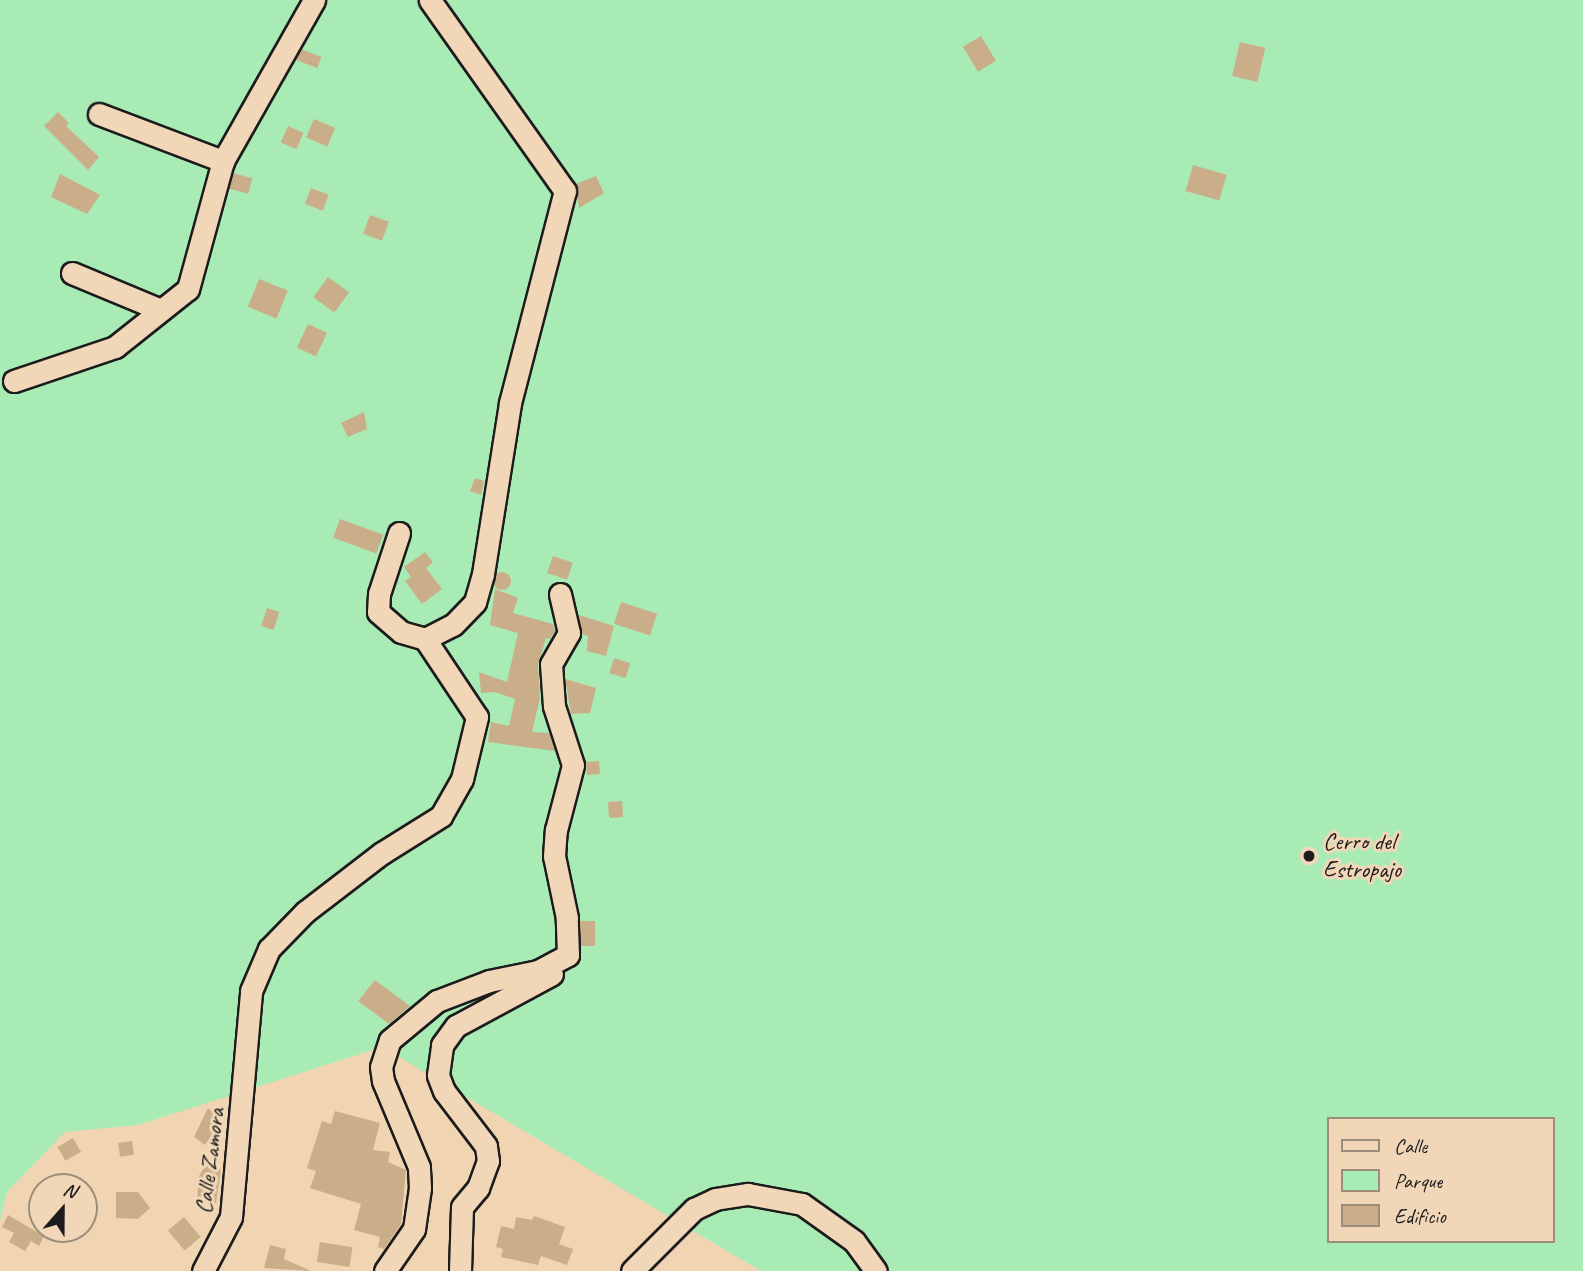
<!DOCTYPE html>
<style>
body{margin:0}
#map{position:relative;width:1583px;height:1271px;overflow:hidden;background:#f1d5b3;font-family:Caveat,sans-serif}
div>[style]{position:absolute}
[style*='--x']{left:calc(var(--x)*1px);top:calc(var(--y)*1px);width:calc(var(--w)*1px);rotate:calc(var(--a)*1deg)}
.green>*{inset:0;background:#a9ebb5}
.building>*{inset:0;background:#caae89;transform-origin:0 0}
.round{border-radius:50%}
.roads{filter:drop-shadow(2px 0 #1c1c1c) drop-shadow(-2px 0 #1c1c1c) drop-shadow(0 2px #1c1c1c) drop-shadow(0 -2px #1c1c1c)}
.minor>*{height:21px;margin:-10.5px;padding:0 10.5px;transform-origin:10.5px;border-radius:10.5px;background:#f1d7b8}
.dots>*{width:19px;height:19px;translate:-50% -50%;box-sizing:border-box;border:4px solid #f1d7b8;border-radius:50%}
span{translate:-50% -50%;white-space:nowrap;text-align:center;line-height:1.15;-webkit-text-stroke:6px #f1d7b8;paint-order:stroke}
.poi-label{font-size:24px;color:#1c1c1c}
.left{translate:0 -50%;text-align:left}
.street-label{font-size:24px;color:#1c1c1c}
.legend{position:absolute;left:1327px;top:1117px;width:228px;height:126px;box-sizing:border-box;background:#f1d7b8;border:2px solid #9c8c7a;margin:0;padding:9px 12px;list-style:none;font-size:21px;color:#1c1c1c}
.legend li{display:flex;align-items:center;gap:14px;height:35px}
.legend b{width:35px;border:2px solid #9c8c7a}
.north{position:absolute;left:28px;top:1173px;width:70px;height:70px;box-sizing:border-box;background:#f1d7b8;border:2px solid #9c8c7a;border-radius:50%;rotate:21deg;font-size:19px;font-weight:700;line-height:28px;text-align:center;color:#1c1c1c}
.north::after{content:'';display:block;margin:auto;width:24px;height:32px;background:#1c1c1c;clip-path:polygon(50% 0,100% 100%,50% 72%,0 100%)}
</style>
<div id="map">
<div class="green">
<i style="clip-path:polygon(evenodd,0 0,1583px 0,1583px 1271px,761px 1271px,382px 1047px,138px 1125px,65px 1132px,7px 1192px,0 1221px,0 0,1329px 1119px,1553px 1119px,1553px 1241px,1329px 1241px,1329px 1119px)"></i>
</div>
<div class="building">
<i style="left:981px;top:36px;width:29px;height:21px;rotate:59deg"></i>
<i style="left:1240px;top:42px;width:26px;height:35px;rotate:13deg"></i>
<i style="left:301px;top:49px;width:22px;height:12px;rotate:21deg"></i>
<i style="clip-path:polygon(58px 112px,69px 123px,66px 126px,99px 157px,88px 170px,44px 126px)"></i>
<i style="left:314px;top:119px;width:23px;height:20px;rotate:23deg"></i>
<i style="left:288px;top:126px;width:17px;height:18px;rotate:24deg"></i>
<i style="left:1193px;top:165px;width:35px;height:27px;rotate:16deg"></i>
<i style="left:233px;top:173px;width:20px;height:16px;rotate:15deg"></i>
<i style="clip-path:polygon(60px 174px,100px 195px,87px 214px,51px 197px)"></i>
<i style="clip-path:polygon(596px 176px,604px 193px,579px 208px,576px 184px)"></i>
<i style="left:311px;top:188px;width:19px;height:17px;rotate:21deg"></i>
<i style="left:370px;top:215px;width:20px;height:20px;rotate:20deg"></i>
<i style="left:328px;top:277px;width:26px;height:25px;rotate:36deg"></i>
<i style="left:259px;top:279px;width:31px;height:30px;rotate:22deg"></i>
<i style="left:308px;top:324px;width:21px;height:26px;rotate:25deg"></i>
<i style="clip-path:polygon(364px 412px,367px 429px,348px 437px,341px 423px)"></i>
<i style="clip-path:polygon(475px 478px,484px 481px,481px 495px,470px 491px)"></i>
<i style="left:340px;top:519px;width:46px;height:20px;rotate:20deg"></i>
<i style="clip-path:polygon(425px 552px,433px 562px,426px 568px,442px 589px,422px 604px,405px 581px,411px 577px,404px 567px)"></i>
<i style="left:553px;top:556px;width:21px;height:18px;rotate:19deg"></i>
<i class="round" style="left:493px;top:572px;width:18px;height:18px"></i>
<i style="clip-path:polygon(495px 589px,518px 598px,513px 613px,553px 624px,555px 631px,550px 639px,546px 638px,538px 664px,540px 698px,532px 732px,549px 733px,555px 751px,488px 742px,491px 722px,509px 726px,515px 699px,495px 692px,481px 693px,479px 672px,507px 682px,518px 633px,490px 625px)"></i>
<i style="left:621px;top:602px;width:38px;height:23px;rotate:18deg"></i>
<i style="left:267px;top:608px;width:13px;height:19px;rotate:18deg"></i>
<i style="clip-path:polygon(579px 615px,614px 626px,606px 656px,587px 651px,588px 636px,581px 634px)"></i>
<i style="left:614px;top:658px;width:17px;height:16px;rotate:17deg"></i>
<i style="clip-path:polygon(565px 679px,596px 688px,590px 713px,571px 714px)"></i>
<i style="left:599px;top:761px;width:13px;height:13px;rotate:86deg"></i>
<i style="left:622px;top:801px;width:16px;height:14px;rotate:86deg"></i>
<i style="left:580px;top:921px;width:15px;height:25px"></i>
<i style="clip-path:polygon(375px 980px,410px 1006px,389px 1024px,358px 1001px)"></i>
<i style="clip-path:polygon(208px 1108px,222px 1121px,205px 1145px,194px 1137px)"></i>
<i style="clip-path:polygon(335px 1111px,380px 1123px,373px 1150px,390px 1152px,388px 1162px,406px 1170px,401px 1224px,384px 1249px,378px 1247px,380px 1237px,354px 1230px,361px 1204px,310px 1188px,316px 1171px,307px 1168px,322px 1121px,331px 1124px)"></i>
<i style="left:73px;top:1138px;width:16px;height:18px;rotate:60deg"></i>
<i style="left:132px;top:1141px;width:14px;height:14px;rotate:82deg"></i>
<i style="clip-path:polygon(208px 1162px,221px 1170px,216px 1203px,197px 1202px,199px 1176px)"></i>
<i style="clip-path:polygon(116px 1192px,138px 1192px,150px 1208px,138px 1219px,116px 1218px)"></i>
<i style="clip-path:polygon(8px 1215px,44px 1236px,39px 1246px,31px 1241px,25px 1251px,9px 1242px,14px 1233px,2px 1227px)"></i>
<i style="clip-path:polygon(534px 1216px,565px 1227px,559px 1244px,573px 1249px,567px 1265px,541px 1256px,538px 1265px,501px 1257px,503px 1249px,496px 1247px,501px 1226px,514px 1229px,516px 1217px,532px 1220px)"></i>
<i style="left:184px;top:1217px;width:26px;height:21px;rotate:50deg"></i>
<i style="left:320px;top:1242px;width:33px;height:20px;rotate:9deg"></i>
<i style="clip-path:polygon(270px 1245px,286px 1249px,284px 1259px,311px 1271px,264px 1268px)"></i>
</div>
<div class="roads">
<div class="minor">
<i style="--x:99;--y:114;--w:133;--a:20.8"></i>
<i style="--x:72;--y:273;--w:96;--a:22.6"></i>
<i style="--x:14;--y:381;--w:107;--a:-18.6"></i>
<i style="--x:115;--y:347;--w:93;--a:-38.5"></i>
<i style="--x:188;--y:289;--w:133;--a:-74.7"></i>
<i style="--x:223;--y:161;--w:185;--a:-60.5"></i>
<i style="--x:399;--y:533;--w:64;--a:108.2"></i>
<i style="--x:379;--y:594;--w:18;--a:93"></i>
<i style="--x:378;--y:612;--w:30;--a:41"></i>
<i style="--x:401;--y:632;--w:25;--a:16"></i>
<i style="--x:425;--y:639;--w:31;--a:-27"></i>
<i style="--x:453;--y:625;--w:32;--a:-46"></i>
<i style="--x:475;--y:602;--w:29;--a:-74"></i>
<i style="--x:483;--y:574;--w:173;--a:-81"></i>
<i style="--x:510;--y:403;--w:219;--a:-75.5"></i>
<i style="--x:565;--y:191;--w:234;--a:-125.3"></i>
<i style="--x:203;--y:1271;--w:61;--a:-62.6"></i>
<i style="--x:231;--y:1217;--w:227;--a:-84.9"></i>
<i style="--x:251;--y:991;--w:46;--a:-66.8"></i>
<i style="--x:269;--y:949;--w:52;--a:-45.8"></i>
<i style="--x:305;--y:912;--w:97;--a:-37.5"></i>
<i style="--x:382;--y:853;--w:70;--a:-32.1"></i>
<i style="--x:441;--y:816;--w:43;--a:-60.4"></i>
<i style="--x:462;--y:779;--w:64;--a:-76.4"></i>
<i style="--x:477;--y:717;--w:94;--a:-123.7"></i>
<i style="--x:385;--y:1271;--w:51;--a:-55.4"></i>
<i style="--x:414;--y:1229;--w:41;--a:-81.7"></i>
<i style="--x:420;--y:1188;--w:21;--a:-93"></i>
<i style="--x:419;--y:1167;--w:93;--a:-112.7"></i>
<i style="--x:383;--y:1081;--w:14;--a:-98"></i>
<i style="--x:381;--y:1067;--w:28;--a:-72"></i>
<i style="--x:390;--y:1040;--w:61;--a:-39.7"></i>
<i style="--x:437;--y:1001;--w:56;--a:-21"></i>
<i style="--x:489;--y:981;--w:50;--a:-11.5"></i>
<i style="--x:538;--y:971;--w:34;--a:-28"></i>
<i style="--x:568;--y:955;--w:37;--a:-92"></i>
<i style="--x:567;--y:918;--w:63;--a:-101.8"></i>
<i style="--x:554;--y:856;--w:26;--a:-86"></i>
<i style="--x:556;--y:830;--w:67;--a:-75.3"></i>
<i style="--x:573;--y:765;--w:62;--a:-107.9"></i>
<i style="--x:554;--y:706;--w:42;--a:-94.1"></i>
<i style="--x:551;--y:664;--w:36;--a:-60"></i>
<i style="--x:569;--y:633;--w:40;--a:-103"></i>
<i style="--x:460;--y:1271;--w:64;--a:-88.2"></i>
<i style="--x:462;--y:1207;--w:25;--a:-50"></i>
<i style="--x:478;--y:1188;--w:29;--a:-70"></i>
<i style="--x:488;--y:1161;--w:15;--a:-98"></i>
<i style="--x:486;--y:1146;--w:69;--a:-127.4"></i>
<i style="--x:444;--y:1091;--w:17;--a:-111"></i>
<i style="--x:438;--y:1075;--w:30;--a:-82"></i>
<i style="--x:442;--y:1045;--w:24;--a:-54"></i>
<i style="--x:456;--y:1026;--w:109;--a:-28.4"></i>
<i style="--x:632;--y:1271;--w:88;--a:-45"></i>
<i style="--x:694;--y:1209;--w:23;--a:-25"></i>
<i style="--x:715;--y:1199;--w:33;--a:-9"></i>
<i style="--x:748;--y:1194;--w:55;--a:10.5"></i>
<i style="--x:802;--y:1204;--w:64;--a:35.4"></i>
<i style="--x:854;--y:1241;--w:37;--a:54"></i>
</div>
</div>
<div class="dots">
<i style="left:1309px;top:856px;background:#1c1c1c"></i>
</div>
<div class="poi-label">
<span class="left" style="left:1323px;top:856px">Cerro del<br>Estropajo</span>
</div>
<div class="street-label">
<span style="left:210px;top:1161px;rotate:-83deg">Calle Zamora</span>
</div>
<ul class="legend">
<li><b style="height:9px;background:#f1d7b8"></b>Calle</li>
<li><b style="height:19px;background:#a9ebb5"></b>Parque</li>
<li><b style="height:19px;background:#caae89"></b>Edificio</li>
</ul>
<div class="north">N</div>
</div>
